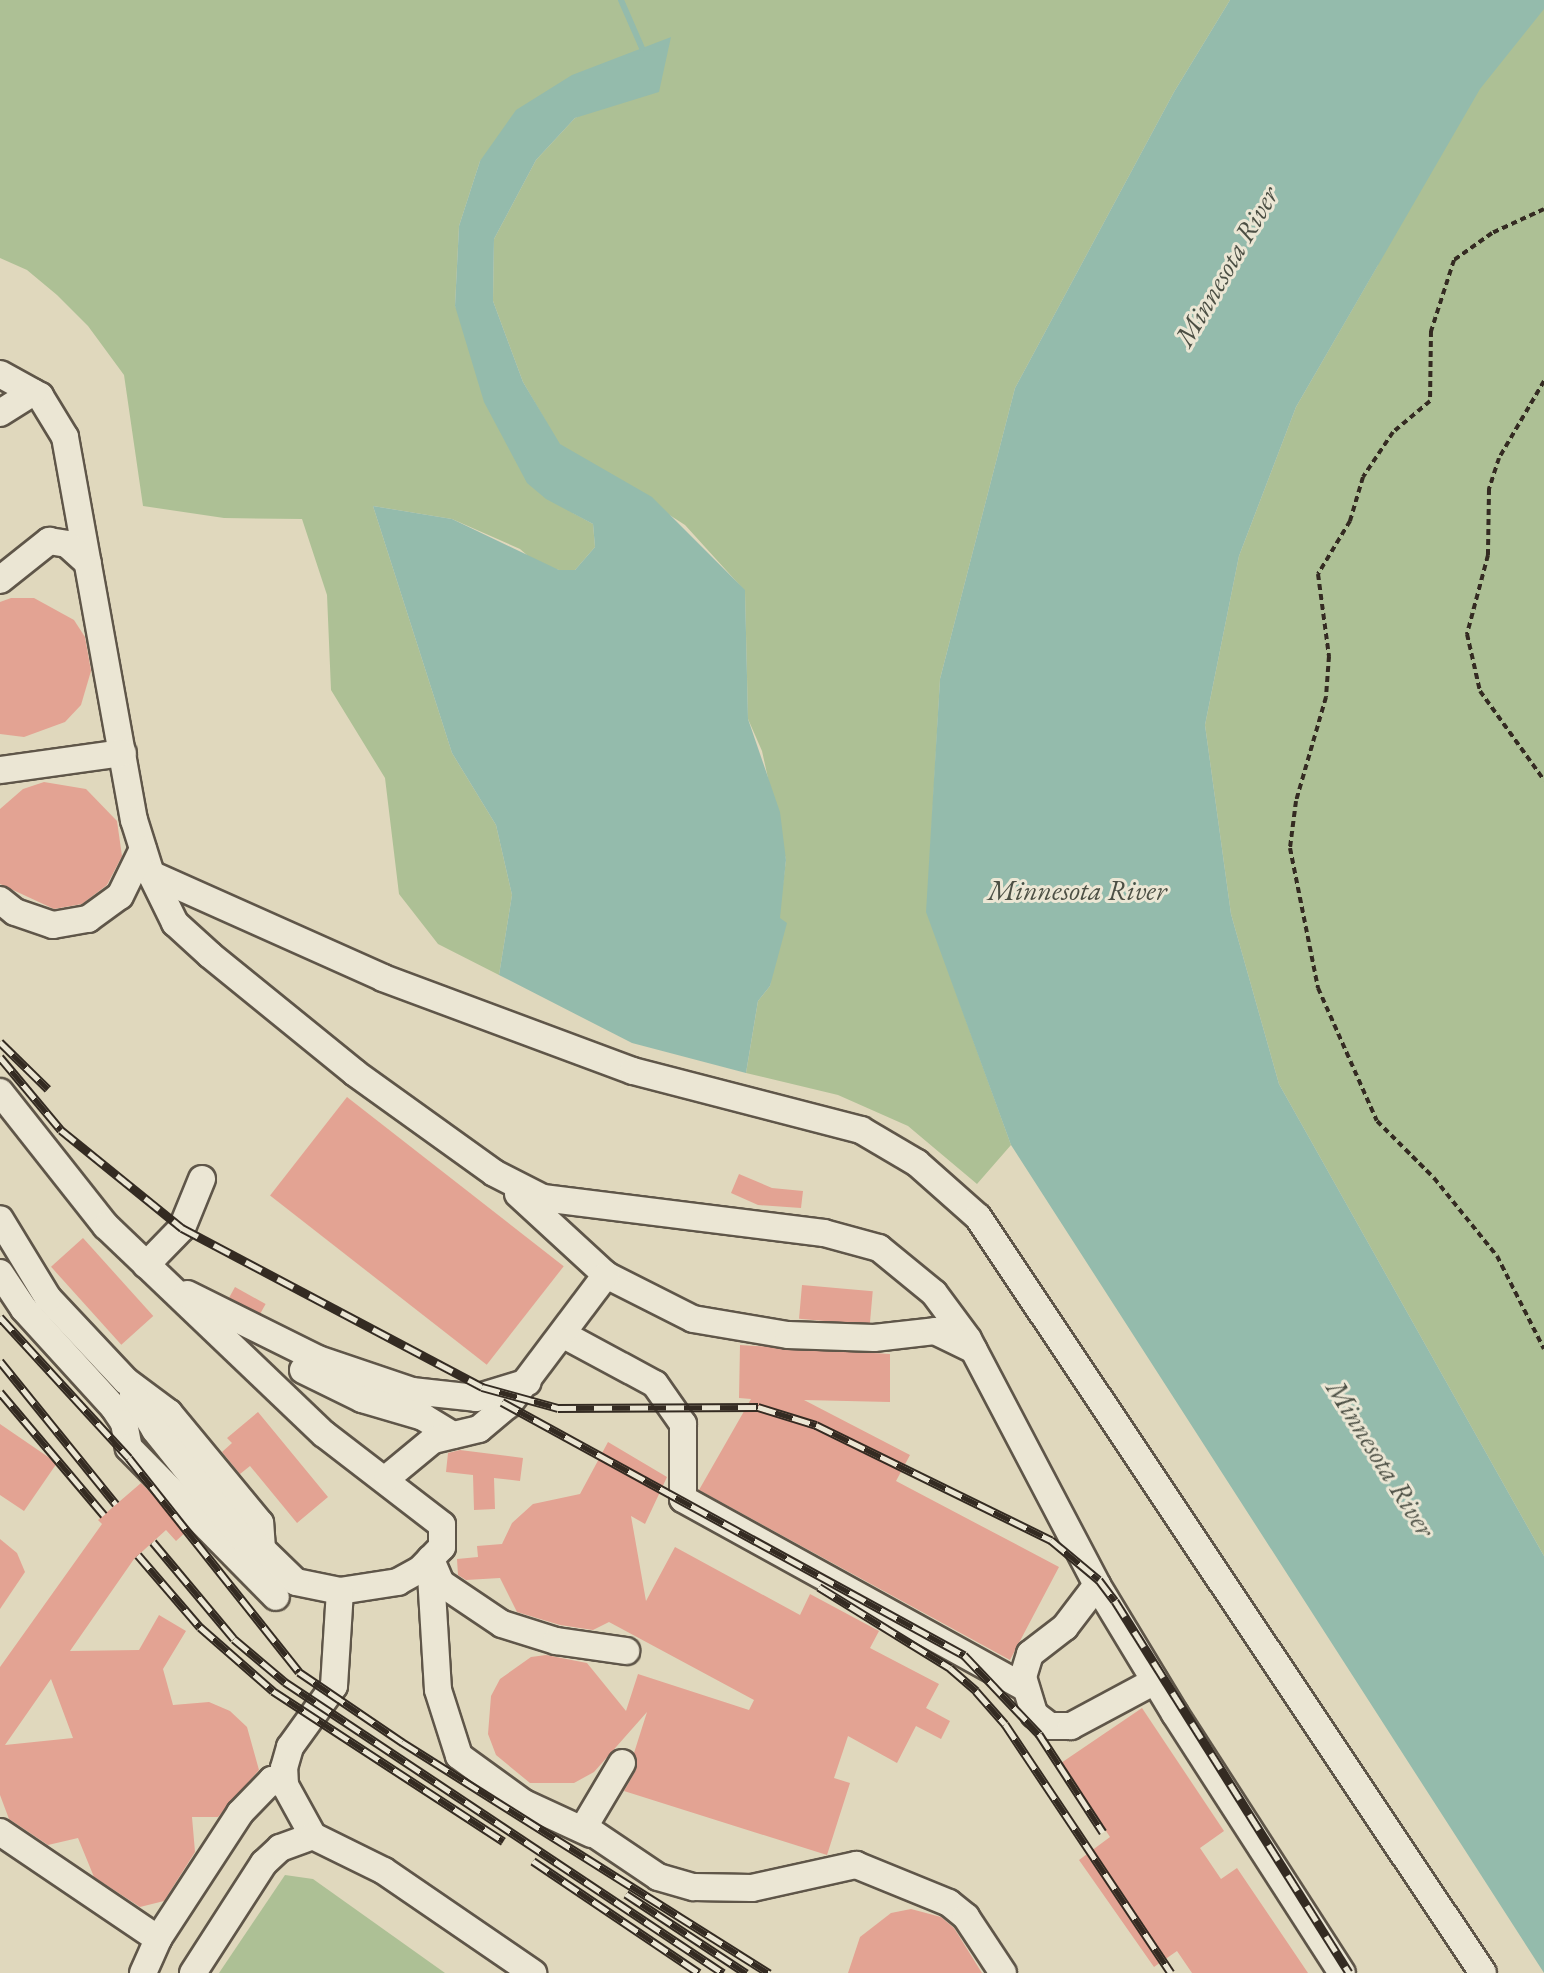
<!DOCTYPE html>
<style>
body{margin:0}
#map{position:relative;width:1544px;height:1973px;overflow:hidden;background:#e0d8bd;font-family:"EB Garamond",serif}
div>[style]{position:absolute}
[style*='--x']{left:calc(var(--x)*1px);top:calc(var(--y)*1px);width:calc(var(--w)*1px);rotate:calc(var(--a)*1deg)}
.green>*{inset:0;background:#adc095}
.water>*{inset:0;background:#94bbac}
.stream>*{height:6px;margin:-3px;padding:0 3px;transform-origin:3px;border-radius:3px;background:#94bbac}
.building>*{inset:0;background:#e3a393;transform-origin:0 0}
.path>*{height:4px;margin-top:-2px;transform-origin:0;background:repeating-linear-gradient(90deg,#342b22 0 6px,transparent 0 10px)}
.roads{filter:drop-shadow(2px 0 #5f5649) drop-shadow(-2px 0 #5f5649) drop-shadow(0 2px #5f5649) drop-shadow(0 -2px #5f5649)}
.minor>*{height:26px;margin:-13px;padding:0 13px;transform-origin:13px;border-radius:13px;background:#ebe6d4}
.rail>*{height:9px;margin-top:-4.5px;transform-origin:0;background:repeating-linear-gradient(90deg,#ebe6d4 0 18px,#342b22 0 36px);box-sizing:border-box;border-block:2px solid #342b22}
span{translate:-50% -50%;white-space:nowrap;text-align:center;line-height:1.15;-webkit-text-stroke:6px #ebe6d4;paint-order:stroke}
.water-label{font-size:28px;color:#4c4f44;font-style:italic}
</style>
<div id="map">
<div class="green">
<i style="clip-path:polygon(0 0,1230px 0,1174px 92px,1015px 388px,940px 679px,927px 912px,1011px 1145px,977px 1184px,908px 1126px,838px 1095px,746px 1073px,758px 1001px,770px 986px,786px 860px,762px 751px,748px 719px,745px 591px,685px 525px,559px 444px,523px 382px,493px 301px,494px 239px,536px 160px,575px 118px,665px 76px,480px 161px,459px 226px,455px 306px,573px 513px,593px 524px,595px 547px,575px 570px,559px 570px,536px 563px,520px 549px,452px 519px,373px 506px,452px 753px,496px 825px,512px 895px,499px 975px,438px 944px,399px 894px,385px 778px,331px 690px,327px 595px,302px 519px,224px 518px,143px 506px,124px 375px,88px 326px,57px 295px,27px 270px,0 258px)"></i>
<i style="clip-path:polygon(1544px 0,1544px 1556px,1279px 1084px,1231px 914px,1205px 725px,1239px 556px,1296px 407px,1378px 265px,1338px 252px)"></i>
<i style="clip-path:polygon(285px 1875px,313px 1879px,445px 1973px,219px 1973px)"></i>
</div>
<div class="water">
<i style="clip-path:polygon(1230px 0,1544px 0,1544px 9px,1480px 89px,1296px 407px,1239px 556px,1205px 725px,1231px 914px,1279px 1084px,1544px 1556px,1544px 1973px,1011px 1145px,926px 912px,940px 679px,1015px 388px,1174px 92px)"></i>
<i style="clip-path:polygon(671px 37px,659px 92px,575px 118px,536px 160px,494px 239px,493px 301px,523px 382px,560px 444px,652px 497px,745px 590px,748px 719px,780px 812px,786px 860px,780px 918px,787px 923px,770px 986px,758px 1001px,746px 1073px,632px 1043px,499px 975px,512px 895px,496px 825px,452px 753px,373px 506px,452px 519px,559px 570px,575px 570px,595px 547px,593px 524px,546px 499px,527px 483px,484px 402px,455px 306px,459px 226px,480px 161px,516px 110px,572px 75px)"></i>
</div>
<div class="stream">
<i style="--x:621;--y:0;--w:52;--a:66.4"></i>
</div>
<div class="building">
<i style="clip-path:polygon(11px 598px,34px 598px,74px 620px,85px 637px,91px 671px,81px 705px,65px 722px,24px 737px,0 734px,0 602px)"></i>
<i style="clip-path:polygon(44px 782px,86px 789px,117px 821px,122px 856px,107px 885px,82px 904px,54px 909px,0 884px,0 809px,23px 789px)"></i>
<i style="left:347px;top:1097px;width:275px;height:125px;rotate:38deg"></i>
<i style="clip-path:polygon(739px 1174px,772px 1188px,803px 1191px,801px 1208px,758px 1205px,731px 1193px)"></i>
<i style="left:83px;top:1238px;width:105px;height:43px;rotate:48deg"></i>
<i style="left:802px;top:1285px;width:71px;height:34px;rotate:5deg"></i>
<i style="left:235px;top:1287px;width:35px;height:12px;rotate:29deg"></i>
<i style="clip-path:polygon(740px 1345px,890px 1354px,890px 1402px,804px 1400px,910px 1455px,896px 1481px,1059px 1567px,1010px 1660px,699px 1490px,751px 1399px,739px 1398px)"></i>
<i style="clip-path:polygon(258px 1412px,328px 1497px,297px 1523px,250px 1466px,240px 1474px,222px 1452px,232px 1443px,227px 1438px)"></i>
<i style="clip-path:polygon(0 1424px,57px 1463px,24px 1511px,0 1495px)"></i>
<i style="clip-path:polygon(608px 1442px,667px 1477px,645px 1524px,631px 1516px,646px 1601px,675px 1547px,800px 1615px,810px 1594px,879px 1631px,870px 1648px,939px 1684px,926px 1708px,950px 1721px,941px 1739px,916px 1726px,897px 1763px,848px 1736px,834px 1778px,850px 1783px,827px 1855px,624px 1791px,636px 1770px,634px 1753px,647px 1712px,594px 1772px,574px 1783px,530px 1783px,496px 1755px,488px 1734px,491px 1696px,500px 1679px,531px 1657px,546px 1655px,587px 1663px,626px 1711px,638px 1674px,749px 1710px,754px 1700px,609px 1622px,593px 1630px,560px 1625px,517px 1612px,500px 1578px,466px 1580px,458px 1575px,457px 1559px,478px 1557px,477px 1546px,502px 1544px,512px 1523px,533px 1504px,580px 1494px)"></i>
<i style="clip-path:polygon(460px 1450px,523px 1458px,520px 1481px,494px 1478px,495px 1509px,474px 1510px,473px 1475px,446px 1472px,448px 1453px)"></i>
<i style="clip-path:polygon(evenodd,141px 1483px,188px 1530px,176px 1541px,166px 1530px,134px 1559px,70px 1651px,139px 1650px,159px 1615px,186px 1631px,163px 1669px,173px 1705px,209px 1702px,230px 1711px,247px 1727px,259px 1770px,218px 1817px,192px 1817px,195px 1852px,164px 1901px,140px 1907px,94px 1877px,78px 1838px,48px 1845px,9px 1819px,0 1795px,0 1667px,102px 1524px,98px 1520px,141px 1483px,51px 1679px,73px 1738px,5px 1745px,51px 1679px)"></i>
<i style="clip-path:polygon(0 1539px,17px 1553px,25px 1572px,0 1609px)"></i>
<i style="clip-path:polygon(1142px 1708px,1224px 1831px,1200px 1848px,1221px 1879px,1237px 1868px,1308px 1973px,1192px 1973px,1177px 1951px,1154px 1967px,1079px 1860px,1110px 1837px,1061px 1763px)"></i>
<i style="clip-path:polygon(911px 1909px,941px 1917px,954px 1928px,982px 1973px,848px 1973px,860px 1937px,891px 1913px)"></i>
</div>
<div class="path">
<i style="--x:1544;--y:209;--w:57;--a:155.2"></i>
<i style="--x:1492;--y:233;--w:47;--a:144.6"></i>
<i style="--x:1454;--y:260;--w:75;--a:107.9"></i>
<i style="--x:1431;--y:331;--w:70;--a:90.8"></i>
<i style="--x:1430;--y:401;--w:48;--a:140"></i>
<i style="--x:1393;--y:432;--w:54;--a:123.7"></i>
<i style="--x:1363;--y:477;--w:46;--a:106.5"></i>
<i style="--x:1350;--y:521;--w:62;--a:121.1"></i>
<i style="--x:1318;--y:574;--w:83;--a:82.4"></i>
<i style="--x:1329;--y:656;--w:41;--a:94.2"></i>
<i style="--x:1326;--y:697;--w:108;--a:106.1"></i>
<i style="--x:1296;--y:801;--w:47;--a:97.3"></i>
<i style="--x:1290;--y:848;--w:143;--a:78.7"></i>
<i style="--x:1318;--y:988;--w:145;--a:66.1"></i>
<i style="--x:1377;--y:1121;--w:81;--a:45"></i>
<i style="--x:1434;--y:1178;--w:100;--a:51.1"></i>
<i style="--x:1497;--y:1256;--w:104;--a:63.2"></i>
<i style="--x:1544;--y:381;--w:89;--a:120.3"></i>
<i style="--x:1499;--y:458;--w:33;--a:108"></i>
<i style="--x:1489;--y:489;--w:66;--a:90.9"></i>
<i style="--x:1488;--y:555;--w:82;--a:104.9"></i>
<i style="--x:1467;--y:634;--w:58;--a:77.2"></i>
<i style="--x:1480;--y:691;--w:110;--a:54.3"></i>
</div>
<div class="roads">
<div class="minor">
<i style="--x:0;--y:374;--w:46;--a:28.8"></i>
<i style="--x:40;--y:396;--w:48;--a:58.6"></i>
<i style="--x:65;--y:437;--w:389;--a:79.8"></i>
<i style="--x:134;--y:820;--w:57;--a:72.5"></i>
<i style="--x:151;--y:874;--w:254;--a:24.1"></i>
<i style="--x:383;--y:978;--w:267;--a:20.4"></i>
<i style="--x:633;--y:1071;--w:236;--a:14.5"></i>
<i style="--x:861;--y:1130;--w:65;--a:30.5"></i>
<i style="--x:917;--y:1163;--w:81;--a:41.5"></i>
<i style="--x:978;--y:1217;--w:909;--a:56.26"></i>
<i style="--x:0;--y:413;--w:39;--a:-32"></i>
<i style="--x:0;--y:580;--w:63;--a:-38.5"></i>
<i style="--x:49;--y:541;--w:18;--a:9"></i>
<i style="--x:67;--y:544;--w:28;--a:42"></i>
<i style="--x:0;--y:770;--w:124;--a:-7.9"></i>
<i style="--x:151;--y:874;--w:55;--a:63.9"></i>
<i style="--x:175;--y:923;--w:47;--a:42.4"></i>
<i style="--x:210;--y:955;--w:187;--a:39.1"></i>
<i style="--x:355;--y:1073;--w:171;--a:35.7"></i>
<i style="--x:494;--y:1173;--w:55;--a:27"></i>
<i style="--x:543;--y:1198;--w:283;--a:7.1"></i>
<i style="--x:824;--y:1233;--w:57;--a:15.3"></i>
<i style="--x:879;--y:1248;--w:71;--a:39.3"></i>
<i style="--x:934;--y:1293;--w:57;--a:53.5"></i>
<i style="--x:968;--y:1339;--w:278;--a:62.3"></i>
<i style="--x:1097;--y:1585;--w:151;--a:58.8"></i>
<i style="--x:1175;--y:1714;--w:308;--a:57.2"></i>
<i style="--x:0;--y:900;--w:19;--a:39"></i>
<i style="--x:15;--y:912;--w:40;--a:18.9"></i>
<i style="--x:53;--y:925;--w:36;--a:-10"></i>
<i style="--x:88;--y:919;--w:39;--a:-36"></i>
<i style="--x:120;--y:896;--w:52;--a:-63.9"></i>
<i style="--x:0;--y:1092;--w:171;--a:51.7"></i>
<i style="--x:106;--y:1226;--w:301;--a:43.7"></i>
<i style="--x:324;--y:1434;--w:149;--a:37.6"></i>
<i style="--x:442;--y:1525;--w:22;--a:90"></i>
<i style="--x:442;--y:1547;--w:30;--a:134"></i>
<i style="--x:421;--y:1569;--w:26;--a:151"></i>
<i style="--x:398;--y:1582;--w:59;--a:171.2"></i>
<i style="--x:340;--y:1591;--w:45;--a:-168.4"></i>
<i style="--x:296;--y:1582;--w:47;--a:-135.9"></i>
<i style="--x:262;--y:1549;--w:26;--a:-94"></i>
<i style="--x:260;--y:1523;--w:143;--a:-129.6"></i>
<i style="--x:169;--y:1413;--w:54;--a:-143.3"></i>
<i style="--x:126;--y:1381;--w:114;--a:-133.2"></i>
<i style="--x:48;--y:1298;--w:92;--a:-121.3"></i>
<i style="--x:518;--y:1194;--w:120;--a:42.6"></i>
<i style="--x:606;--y:1275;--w:97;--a:26.8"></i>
<i style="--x:693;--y:1319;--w:96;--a:9.6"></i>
<i style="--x:788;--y:1335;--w:86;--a:2"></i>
<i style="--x:874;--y:1338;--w:61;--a:-6.5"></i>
<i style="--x:935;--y:1331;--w:43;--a:26"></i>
<i style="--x:146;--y:1265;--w:52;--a:-45.8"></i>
<i style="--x:182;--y:1228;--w:53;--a:-67.8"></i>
<i style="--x:0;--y:1273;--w:43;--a:56.3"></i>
<i style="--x:24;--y:1309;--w:134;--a:47.7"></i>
<i style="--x:114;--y:1408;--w:18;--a:56"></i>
<i style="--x:124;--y:1423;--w:25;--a:79"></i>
<i style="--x:129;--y:1448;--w:209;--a:45.4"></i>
<i style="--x:187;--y:1294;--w:146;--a:26.4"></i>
<i style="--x:318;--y:1359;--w:99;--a:18.8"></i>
<i style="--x:412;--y:1391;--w:64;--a:6.2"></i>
<i style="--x:476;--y:1398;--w:54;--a:-17.1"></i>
<i style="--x:564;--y:1335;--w:103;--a:28.3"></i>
<i style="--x:655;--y:1384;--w:49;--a:55"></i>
<i style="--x:683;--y:1424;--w:75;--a:90"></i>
<i style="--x:683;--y:1499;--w:391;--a:28.9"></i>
<i style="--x:303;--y:1370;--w:66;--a:26.2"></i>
<i style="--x:362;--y:1399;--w:64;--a:16.4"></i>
<i style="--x:423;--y:1417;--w:35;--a:31"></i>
<i style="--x:133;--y:1394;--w:42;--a:58.6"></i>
<i style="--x:155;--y:1430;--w:137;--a:51.2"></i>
<i style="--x:241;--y:1537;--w:24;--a:30"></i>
<i style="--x:387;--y:1478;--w:60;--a:-39.6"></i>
<i style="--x:433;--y:1440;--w:47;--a:-13.4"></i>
<i style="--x:479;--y:1429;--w:38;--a:-40"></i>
<i style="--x:508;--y:1405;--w:163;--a:-53"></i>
<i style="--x:430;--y:1559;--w:131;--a:86.5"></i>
<i style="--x:438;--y:1690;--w:69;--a:72.3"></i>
<i style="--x:459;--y:1756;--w:80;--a:35.9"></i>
<i style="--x:524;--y:1803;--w:74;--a:24.8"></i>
<i style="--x:432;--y:1562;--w:23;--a:67"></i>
<i style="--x:441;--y:1583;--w:73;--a:33.9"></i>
<i style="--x:502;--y:1624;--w:57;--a:17.5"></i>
<i style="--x:556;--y:1641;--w:71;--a:8.1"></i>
<i style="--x:1097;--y:1585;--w:53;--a:127.3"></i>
<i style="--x:1065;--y:1627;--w:44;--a:142.4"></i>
<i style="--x:1030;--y:1654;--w:24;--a:107"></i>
<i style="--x:1023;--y:1677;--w:39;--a:73"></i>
<i style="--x:1034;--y:1714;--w:20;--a:37"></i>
<i style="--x:1050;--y:1726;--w:21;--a:0"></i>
<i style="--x:1071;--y:1726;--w:95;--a:-28.2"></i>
<i style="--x:622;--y:1763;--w:74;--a:120.7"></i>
<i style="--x:584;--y:1827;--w:89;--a:34"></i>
<i style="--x:658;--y:1877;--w:37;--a:16"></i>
<i style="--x:694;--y:1887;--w:58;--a:1"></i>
<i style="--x:752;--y:1888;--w:107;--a:-12.5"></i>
<i style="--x:856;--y:1865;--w:100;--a:22.2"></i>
<i style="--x:949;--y:1903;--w:22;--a:39"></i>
<i style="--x:966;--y:1917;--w:67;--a:56.5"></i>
<i style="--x:0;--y:1832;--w:191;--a:34.1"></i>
<i style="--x:313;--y:1836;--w:58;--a:-118.8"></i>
<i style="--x:285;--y:1785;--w:17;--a:-93"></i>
<i style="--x:284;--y:1768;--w:22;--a:-74"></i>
<i style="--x:290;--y:1747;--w:75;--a:-54.2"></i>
<i style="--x:334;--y:1686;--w:95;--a:-86.4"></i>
<i style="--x:143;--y:1973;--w:37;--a:-66"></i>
<i style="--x:158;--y:1939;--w:150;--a:-56.9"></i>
<i style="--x:240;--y:1813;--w:46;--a:-45.9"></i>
<i style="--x:272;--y:1780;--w:14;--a:21"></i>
<i style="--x:193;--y:1973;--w:131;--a:-57.2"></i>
<i style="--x:264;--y:1863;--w:22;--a:-43"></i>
<i style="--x:280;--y:1848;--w:35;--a:-20"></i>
<i style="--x:313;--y:1836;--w:79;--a:26.2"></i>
<i style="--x:384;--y:1871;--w:181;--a:34.4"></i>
</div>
</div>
<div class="rail">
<i style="--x:0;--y:1042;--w:67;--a:44.4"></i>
<i style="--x:0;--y:1057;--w:95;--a:50.1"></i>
<i style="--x:61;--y:1130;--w:156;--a:39"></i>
<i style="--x:182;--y:1228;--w:340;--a:27.9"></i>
<i style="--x:482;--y:1387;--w:79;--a:15.4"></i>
<i style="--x:558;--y:1408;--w:200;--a:-0.3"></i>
<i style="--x:758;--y:1407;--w:61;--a:17.2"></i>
<i style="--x:816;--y:1425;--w:262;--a:26.1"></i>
<i style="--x:1051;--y:1540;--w:62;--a:39.8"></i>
<i style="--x:1099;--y:1580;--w:26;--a:53"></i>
<i style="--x:1115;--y:1601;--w:439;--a:57.8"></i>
<i style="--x:0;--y:1317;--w:191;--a:47.5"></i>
<i style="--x:129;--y:1458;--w:273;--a:51.5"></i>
<i style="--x:299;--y:1672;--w:125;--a:34.2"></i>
<i style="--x:402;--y:1742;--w:434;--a:32.2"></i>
<i style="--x:0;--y:1361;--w:184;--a:51"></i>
<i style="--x:0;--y:1392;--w:161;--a:49.8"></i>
<i style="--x:502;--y:1402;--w:527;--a:28.71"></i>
<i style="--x:964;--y:1655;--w:109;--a:46.5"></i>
<i style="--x:1039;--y:1734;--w:117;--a:56.9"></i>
<i style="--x:153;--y:1542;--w:126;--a:50.1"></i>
<i style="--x:234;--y:1639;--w:67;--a:40.1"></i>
<i style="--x:285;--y:1682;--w:526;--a:33.6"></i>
<i style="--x:138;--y:1555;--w:95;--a:49.3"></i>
<i style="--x:200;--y:1627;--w:97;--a:41.2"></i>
<i style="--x:273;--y:1691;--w:275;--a:33.1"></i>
<i style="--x:819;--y:1587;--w:154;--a:31.7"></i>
<i style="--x:950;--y:1668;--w:35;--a:41"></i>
<i style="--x:976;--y:1691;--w:44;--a:48.7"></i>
<i style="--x:1005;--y:1724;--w:299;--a:56.3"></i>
<i style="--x:533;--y:1861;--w:200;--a:34"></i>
<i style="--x:626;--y:1894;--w:144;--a:33.4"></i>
</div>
<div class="water-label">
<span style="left:1226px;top:266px;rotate:-60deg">Minnesota River</span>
<span style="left:1077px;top:890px">Minnesota River</span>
<span style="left:1381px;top:1458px;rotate:58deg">Minnesota River</span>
</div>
</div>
